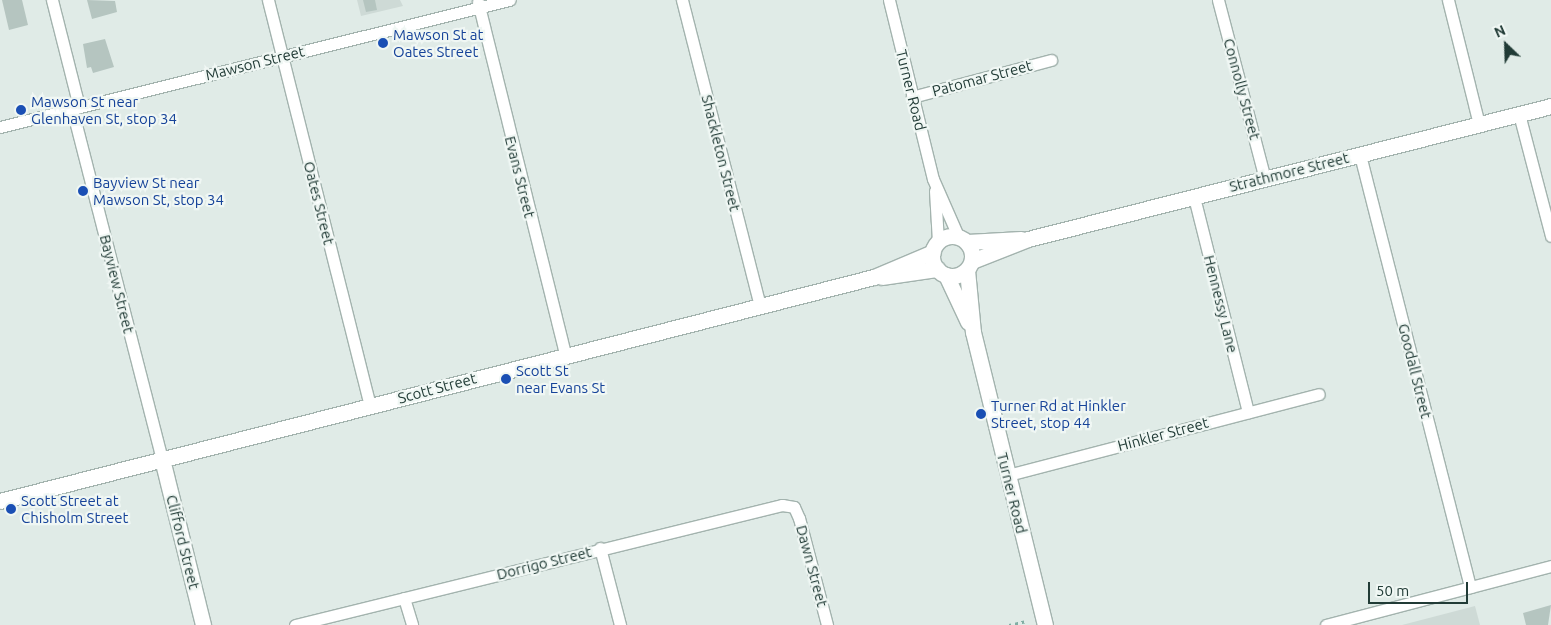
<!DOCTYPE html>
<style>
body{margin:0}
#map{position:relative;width:1551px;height:625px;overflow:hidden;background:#e0ebe7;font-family:Ubuntu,sans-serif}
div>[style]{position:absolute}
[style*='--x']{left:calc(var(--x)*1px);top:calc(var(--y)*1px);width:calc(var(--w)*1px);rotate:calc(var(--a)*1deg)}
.built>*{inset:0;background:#cedad6}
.building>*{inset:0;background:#b5c5c0}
.path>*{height:2.5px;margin-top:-1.25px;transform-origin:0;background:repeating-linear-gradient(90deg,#81aea4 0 2.5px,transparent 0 6.5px)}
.roads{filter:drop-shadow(1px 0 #a3b3ae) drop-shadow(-1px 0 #a3b3ae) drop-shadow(0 1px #a3b3ae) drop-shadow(0 -1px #a3b3ae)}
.minor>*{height:11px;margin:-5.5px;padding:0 5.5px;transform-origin:5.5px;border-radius:5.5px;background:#fff}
.tertiary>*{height:15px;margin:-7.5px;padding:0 7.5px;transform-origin:7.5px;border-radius:7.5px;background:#fff}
.tertiary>.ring{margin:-7.5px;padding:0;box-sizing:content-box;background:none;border:15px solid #fff;border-radius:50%}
.dots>*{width:14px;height:14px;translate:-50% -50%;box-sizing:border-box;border:2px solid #f0f7f4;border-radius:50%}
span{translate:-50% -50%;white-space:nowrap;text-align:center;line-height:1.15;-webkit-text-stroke:4.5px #f0f7f4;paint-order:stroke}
.transit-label{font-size:15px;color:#164399}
.left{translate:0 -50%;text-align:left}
.street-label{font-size:15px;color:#213b36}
.north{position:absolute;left:1481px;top:20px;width:50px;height:50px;-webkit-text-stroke:4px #f0f7f4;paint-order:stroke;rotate:336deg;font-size:14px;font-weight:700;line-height:20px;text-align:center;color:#213b36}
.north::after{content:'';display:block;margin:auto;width:18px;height:22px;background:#213b36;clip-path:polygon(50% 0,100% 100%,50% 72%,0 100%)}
.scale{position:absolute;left:1368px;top:582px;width:100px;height:22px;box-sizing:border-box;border:2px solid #213b36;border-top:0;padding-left:6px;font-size:15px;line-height:18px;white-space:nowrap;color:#213b36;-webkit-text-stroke:4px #f0f7f4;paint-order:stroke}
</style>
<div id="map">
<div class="built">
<i style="clip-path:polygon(357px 0,400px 0,403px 6px,361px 16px)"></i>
<i style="clip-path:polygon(1475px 606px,1480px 625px,1402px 625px)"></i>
</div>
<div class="building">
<i style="clip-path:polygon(2px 0,22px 0,28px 25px,9px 30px)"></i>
<i style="clip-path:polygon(87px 0,115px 1px,117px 12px,92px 19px)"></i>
<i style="clip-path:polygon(363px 0,375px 0,377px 10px,366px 12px)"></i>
<i style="clip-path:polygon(105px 39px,114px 67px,93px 73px,91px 67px,87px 68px,83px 44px)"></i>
<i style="clip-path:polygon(1551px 605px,1548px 625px,1526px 625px,1523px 613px)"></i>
</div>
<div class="path">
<i style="--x:1009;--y:625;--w:18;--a:-13"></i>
</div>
<div class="roads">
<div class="minor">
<i style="--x:52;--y:0;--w:110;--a:75.8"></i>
<i style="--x:268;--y:0;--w:419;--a:75.9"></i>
<i style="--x:682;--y:0;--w:316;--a:75.7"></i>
<i style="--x:889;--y:0;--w:184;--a:76.2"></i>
<i style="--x:933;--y:179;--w:62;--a:66.3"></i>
<i style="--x:1218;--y:0;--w:185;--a:75.3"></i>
<i style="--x:1448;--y:0;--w:128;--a:76"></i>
<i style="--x:478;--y:2;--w:363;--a:76.1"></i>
<i style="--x:912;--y:97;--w:144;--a:-14.9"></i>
<i style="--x:72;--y:109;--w:361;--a:75.6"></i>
<i style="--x:1519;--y:114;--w:126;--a:75.3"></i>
<i style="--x:0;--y:127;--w:525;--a:-14.01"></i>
<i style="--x:1360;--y:155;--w:446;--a:75.7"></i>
<i style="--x:935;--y:191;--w:50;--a:86.6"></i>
<i style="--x:1194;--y:197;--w:222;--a:75.9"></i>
<i style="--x:1008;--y:475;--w:321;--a:-14.6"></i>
<i style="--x:600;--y:548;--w:80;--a:75.4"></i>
<i style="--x:404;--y:598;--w:28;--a:73"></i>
<i style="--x:295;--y:625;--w:502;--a:-13.84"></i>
<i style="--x:782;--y:505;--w:12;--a:9"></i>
<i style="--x:794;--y:507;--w:12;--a:66"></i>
<i style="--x:799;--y:518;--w:111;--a:75.3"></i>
<i style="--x:1326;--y:625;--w:233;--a:-14.7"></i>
</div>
<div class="tertiary">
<i class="ring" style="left:932px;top:236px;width:25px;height:25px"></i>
<i style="--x:967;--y:242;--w:54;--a:-3.2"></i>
<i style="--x:972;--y:261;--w:60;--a:-21.4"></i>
<i style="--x:1028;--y:239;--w:540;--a:-14.27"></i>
<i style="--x:967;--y:270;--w:62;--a:84.5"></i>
<i style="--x:973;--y:332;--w:302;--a:76.2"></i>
<i style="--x:946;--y:275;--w:52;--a:64.9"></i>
<i style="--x:882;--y:277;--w:56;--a:-8.3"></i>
<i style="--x:162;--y:459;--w:171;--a:76.1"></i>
<i style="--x:0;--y:501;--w:902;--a:-14.38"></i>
<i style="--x:874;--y:277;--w:64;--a:-23"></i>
</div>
</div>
<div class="dots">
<i style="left:383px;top:43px;background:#1a4fb4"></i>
<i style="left:21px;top:110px;background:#1a4fb4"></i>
<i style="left:83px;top:191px;background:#1a4fb4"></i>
<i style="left:506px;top:379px;background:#1a4fb4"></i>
<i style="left:981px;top:414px;background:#1a4fb4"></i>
<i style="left:11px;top:509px;background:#1a4fb4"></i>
</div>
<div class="transit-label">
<span class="left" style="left:393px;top:43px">Mawson St at<br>Oates Street</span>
<span class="left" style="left:31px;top:110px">Mawson St near<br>Glenhaven St, stop 34</span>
<span class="left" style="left:93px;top:191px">Bayview St near<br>Mawson St, stop 34</span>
<span class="left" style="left:516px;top:379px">Scott St<br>near Evans St</span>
<span class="left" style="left:991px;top:414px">Turner Rd at Hinkler<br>Street, stop 44</span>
<span class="left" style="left:21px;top:509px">Scott Street at<br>Chisholm Street</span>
</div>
<div class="street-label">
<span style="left:255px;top:63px;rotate:-14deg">Mawson Street</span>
<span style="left:982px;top:78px;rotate:-15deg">Patomar Street</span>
<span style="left:1242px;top:89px;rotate:75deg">Connolly Street</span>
<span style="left:911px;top:90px;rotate:76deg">Turner Road</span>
<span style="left:721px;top:153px;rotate:76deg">Shackleton Street</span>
<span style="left:1289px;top:172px;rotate:-14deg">Strathmore Street</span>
<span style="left:520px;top:177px;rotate:76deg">Evans Street</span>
<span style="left:319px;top:203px;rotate:76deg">Oates Street</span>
<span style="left:117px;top:284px;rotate:76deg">Bayview Street</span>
<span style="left:1221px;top:304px;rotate:76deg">Hennessy Lane</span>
<span style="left:1415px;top:371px;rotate:76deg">Goodall Street</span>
<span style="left:437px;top:388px;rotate:-15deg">Scott Street</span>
<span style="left:1163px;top:434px;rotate:-15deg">Hinkler Street</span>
<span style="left:1012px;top:493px;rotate:76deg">Turner Road</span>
<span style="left:183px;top:542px;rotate:76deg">Clifford Street</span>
<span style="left:544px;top:563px;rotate:-14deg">Dorrigo Street</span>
<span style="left:812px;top:566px;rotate:75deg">Dawn Street</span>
</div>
<div class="north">N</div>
<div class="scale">50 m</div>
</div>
